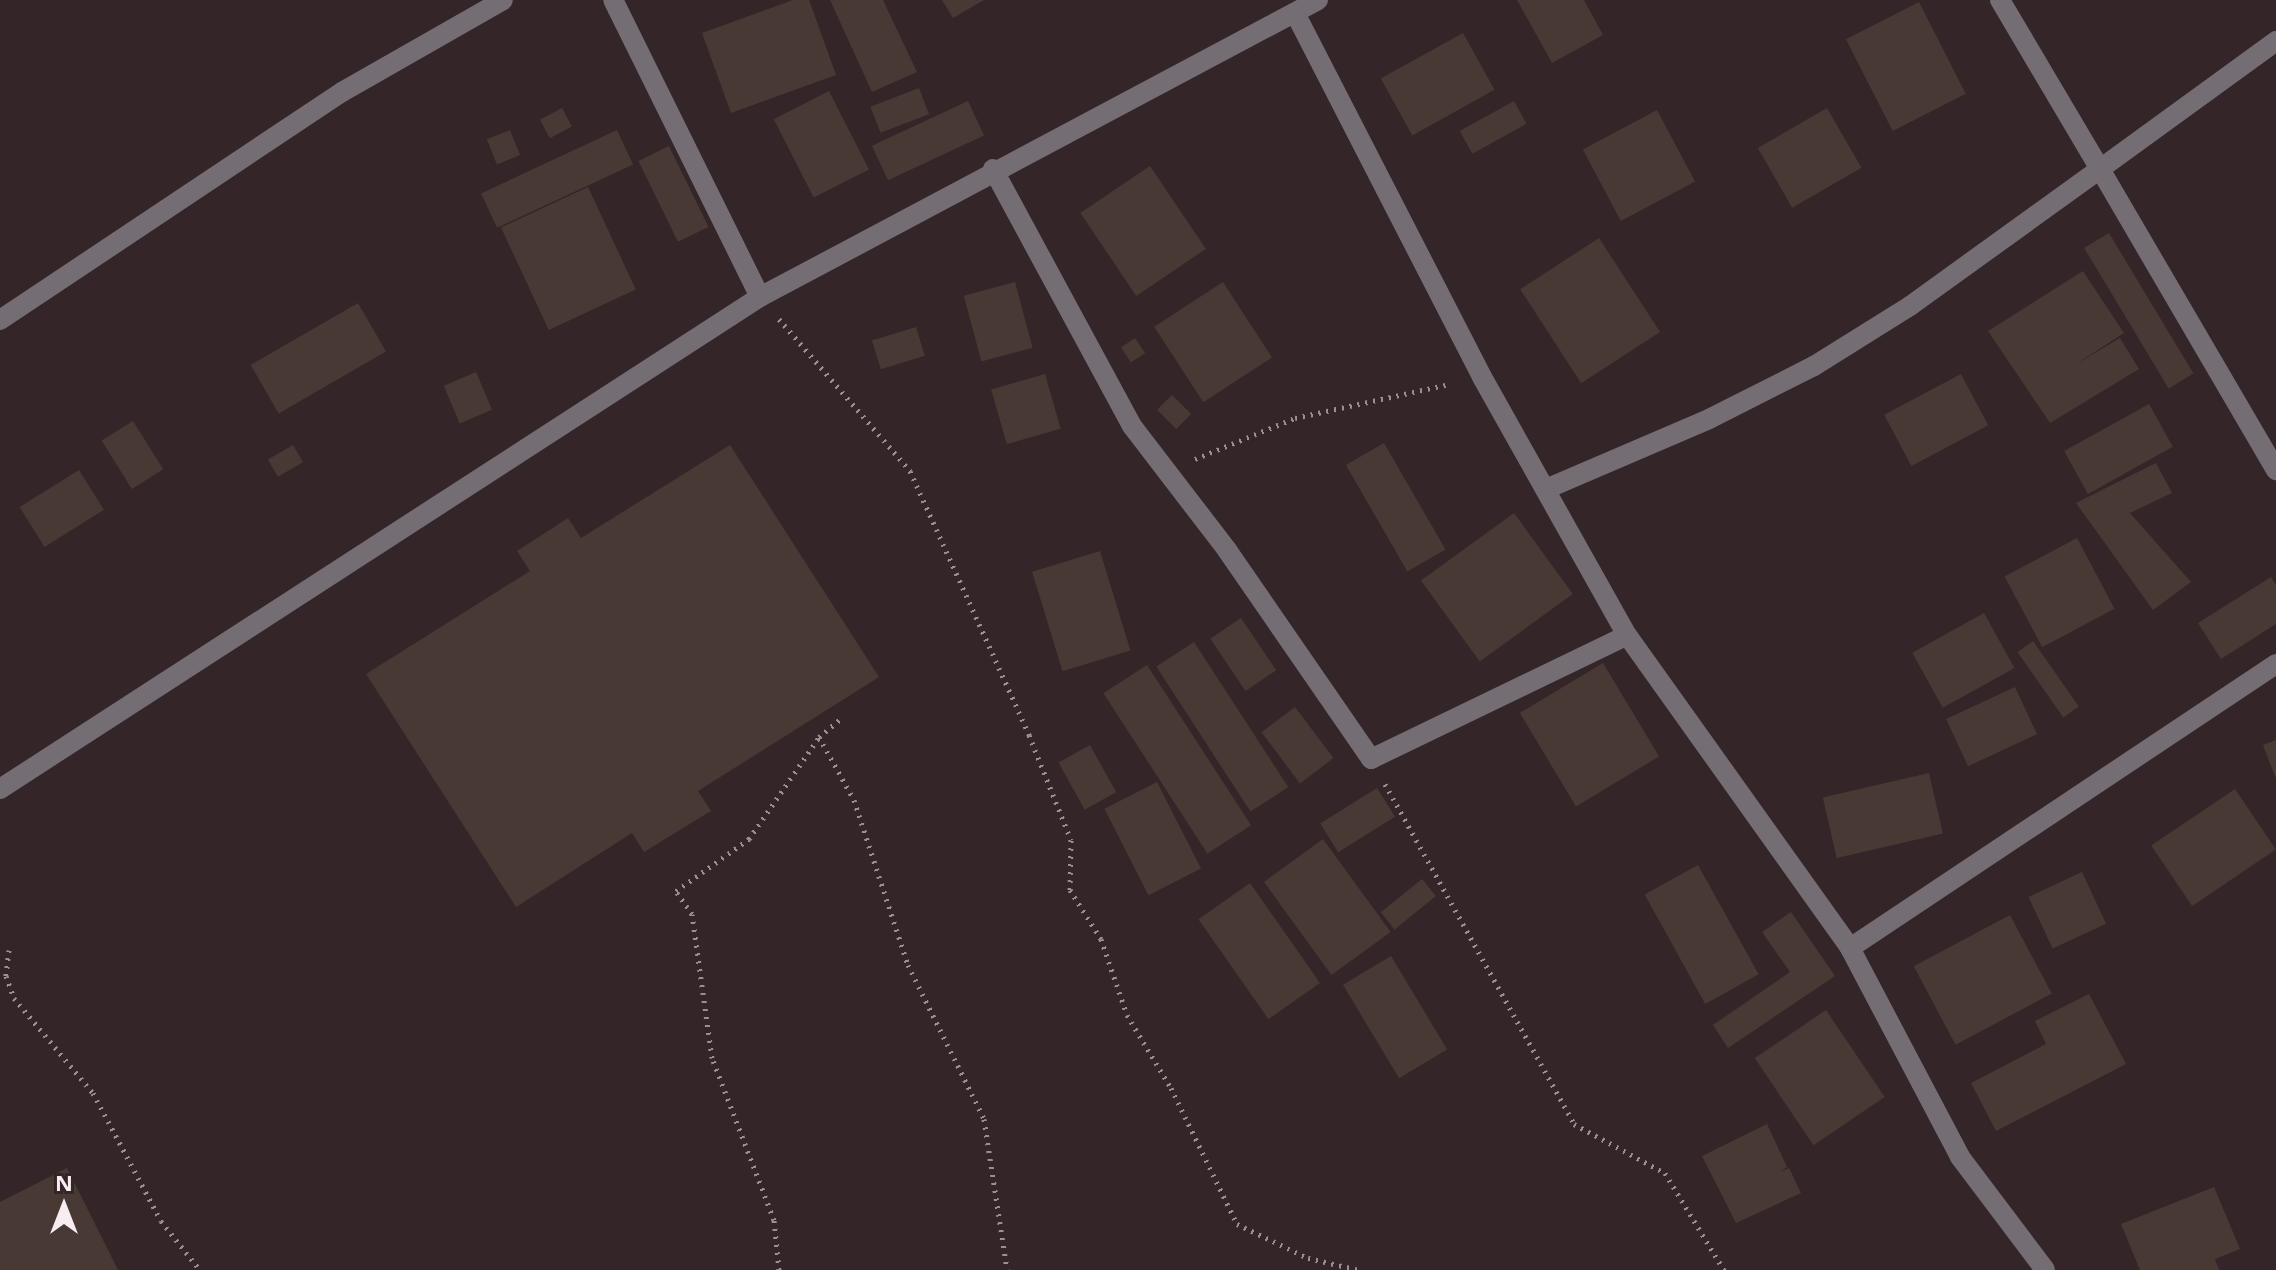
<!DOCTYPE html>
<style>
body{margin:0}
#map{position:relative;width:2276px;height:1270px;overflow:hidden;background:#342528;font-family:"Noto Sans",sans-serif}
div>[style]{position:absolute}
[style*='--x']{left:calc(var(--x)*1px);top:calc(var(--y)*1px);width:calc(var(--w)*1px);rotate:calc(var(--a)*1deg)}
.building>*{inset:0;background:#493935;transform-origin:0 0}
.path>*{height:5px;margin-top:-2.5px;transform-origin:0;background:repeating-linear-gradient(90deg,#9c8f92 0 2px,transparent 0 8px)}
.minor>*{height:20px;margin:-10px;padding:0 10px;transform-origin:10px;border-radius:10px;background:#746e74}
span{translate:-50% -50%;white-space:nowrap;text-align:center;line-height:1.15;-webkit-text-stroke:6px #342528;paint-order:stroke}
.north{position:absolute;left:24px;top:1166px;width:80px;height:80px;-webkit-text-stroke:6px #342528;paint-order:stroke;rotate:0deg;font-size:22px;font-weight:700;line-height:32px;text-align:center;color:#f8edf0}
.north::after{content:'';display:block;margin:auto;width:28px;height:36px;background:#f8edf0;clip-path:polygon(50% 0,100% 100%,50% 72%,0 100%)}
</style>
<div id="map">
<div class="building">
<i style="clip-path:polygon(793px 0,809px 0,836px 75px,731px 113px,702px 33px)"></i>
<i style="clip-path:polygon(830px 0,883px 0,917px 72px,872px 92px)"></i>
<i style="clip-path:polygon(942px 0,984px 0,953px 18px)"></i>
<i style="clip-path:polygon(1517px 0,1584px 0,1603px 35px,1552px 63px)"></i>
<i style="left:1919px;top:2px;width:103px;height:82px;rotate:63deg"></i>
<i style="left:1463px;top:33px;width:65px;height:94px;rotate:61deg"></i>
<i style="left:919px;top:88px;width:28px;height:52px;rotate:69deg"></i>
<i style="left:829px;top:91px;width:88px;height:62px;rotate:63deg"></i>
<i style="left:968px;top:101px;width:38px;height:106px;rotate:65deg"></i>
<i style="left:1514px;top:101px;width:26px;height:62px;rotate:61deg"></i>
<i style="left:562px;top:108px;width:21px;height:25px;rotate:62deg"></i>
<i style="left:1827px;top:108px;width:69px;height:80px;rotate:60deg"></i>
<i style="left:1657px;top:110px;width:81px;height:84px;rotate:62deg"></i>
<i style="left:510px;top:130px;width:27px;height:25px;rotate:68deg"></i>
<i style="left:617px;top:130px;width:38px;height:150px;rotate:65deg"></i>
<i style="left:669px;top:146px;width:90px;height:34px;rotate:64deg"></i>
<i style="left:1150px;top:166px;width:100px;height:84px;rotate:56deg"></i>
<i style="left:588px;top:187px;width:113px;height:96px;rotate:65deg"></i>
<i style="left:2109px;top:233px;width:164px;height:29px;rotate:59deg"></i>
<i style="left:1599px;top:238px;width:112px;height:94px;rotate:57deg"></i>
<i style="clip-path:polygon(2083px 271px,2124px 333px,2073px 366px,2120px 338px,2139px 369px,2050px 423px,1988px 331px)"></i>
<i style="left:1015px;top:282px;width:68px;height:53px;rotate:75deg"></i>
<i style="left:1223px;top:282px;width:90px;height:82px;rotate:57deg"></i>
<i style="left:358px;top:303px;width:56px;height:124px;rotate:60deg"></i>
<i style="left:916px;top:327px;width:30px;height:46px;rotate:73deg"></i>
<i style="left:1135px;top:338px;width:18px;height:17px;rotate:56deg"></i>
<i style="left:476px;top:372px;width:41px;height:35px;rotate:67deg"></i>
<i style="left:1045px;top:374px;width:57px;height:56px;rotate:74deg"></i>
<i style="left:1961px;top:374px;width:58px;height:87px;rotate:62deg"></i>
<i style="left:1172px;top:395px;width:27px;height:21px;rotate:45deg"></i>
<i style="left:2149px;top:404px;width:49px;height:97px;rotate:61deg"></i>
<i style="left:133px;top:421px;width:57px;height:37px;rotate:58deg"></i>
<i style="left:1384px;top:443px;width:123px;height:44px;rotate:60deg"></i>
<i style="left:293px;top:445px;width:20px;height:29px;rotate:60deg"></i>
<i style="clip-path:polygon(730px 445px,879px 677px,698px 791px,711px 811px,644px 852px,632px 833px,516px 907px,366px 674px,530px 571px,517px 551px,568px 518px,581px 538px)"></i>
<i style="clip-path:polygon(2156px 463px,2172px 493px,2130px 513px,2191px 582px,2153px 610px,2076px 503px)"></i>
<i style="left:79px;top:470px;width:47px;height:70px;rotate:58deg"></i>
<i style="left:1514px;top:513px;width:100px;height:115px;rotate:54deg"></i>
<i style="left:2077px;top:538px;width:80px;height:82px;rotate:62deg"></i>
<i style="left:1100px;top:551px;width:104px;height:71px;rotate:73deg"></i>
<i style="clip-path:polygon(2271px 577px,2276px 585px,2276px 624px,2221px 659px,2198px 623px)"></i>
<i style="left:1984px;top:613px;width:63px;height:82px;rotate:61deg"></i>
<i style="left:1241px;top:618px;width:63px;height:37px;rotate:56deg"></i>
<i style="left:2033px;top:641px;width:80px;height:19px;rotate:55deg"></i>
<i style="left:1194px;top:642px;width:173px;height:45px;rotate:57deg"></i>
<i style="left:1603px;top:663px;width:109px;height:97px;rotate:59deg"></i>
<i style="left:1147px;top:665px;width:191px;height:52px;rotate:57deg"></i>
<i style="left:2015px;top:687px;width:52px;height:76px;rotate:65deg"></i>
<i style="left:1295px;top:707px;width:64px;height:42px;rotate:53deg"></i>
<i style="clip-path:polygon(2276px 740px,2276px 779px,2263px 745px)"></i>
<i style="left:1090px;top:745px;width:54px;height:36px;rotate:61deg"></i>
<i style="left:1929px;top:773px;width:62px;height:109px;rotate:77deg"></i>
<i style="left:1157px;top:782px;width:97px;height:59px;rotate:63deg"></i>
<i style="left:1377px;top:788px;width:34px;height:67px;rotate:58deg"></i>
<i style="left:2235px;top:789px;width:73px;height:101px;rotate:56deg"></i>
<i style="left:1323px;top:839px;width:115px;height:73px;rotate:54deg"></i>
<i style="left:1698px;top:865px;width:125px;height:61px;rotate:61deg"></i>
<i style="left:2082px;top:872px;width:57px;height:59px;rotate:65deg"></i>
<i style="left:1422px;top:879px;width:22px;height:53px;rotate:51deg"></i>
<i style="left:1250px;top:883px;width:122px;height:63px;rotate:55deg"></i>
<i style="clip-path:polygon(1791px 912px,1835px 976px,1728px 1048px,1713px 1025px,1790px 972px,1762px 932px)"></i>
<i style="left:2010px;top:915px;width:89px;height:109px;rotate:62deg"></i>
<i style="left:1391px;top:956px;width:109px;height:56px;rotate:59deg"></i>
<i style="clip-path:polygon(2089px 994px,2126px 1064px,1996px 1131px,1971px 1083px,2046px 1044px,2035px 1021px)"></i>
<i style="left:1826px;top:1010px;width:105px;height:86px;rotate:56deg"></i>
<i style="clip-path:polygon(1767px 1124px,1787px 1167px,1780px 1172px,1789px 1168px,1801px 1193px,1736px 1223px,1702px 1156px)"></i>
<i style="clip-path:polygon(67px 1168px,118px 1270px,0 1270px,0 1202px)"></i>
<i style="clip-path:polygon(2214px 1187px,2240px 1249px,2215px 1259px,2219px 1270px,2140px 1270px,2121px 1224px)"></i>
</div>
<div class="path">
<i style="--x:779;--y:319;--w:201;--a:49.2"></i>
<i style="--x:910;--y:471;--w:290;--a:65.7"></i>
<i style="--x:1029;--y:735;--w:113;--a:68.2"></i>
<i style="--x:1071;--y:840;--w:50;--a:91.1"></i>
<i style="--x:1070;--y:890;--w:58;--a:57.7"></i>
<i style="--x:1101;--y:939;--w:80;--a:71.1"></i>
<i style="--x:1127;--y:1015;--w:85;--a:58.9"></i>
<i style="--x:1171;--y:1088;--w:151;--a:64.1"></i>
<i style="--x:1237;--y:1224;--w:79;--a:25.6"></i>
<i style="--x:1308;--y:1258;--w:52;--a:13.2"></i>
<i style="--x:1195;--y:459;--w:108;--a:-22.3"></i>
<i style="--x:1295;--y:418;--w:159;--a:-12.4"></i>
<i style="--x:819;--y:737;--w:72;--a:60.9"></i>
<i style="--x:854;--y:800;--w:174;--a:71.9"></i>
<i style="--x:908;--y:965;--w:172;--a:63.7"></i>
<i style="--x:984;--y:1119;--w:153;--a:81.3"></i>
<i style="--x:1385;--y:784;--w:389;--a:60.9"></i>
<i style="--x:1574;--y:1124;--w:103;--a:28.3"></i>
<i style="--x:1665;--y:1173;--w:114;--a:58.7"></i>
<i style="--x:9;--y:950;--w:26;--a:97"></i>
<i style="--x:6;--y:976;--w:23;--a:70"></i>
<i style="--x:14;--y:998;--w:124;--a:50.3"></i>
<i style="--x:93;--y:1093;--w:145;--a:62"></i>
<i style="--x:161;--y:1221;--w:63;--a:51.5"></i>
<i style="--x:779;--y:1270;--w:50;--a:-95.7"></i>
<i style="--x:774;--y:1220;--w:173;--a:-110.9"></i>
<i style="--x:712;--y:1058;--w:145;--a:-97.9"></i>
<i style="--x:692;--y:914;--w:28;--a:-125"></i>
<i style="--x:676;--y:891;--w:90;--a:-35.5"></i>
<i style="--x:749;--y:839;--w:124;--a:-55.5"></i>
<i style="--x:819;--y:737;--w:30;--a:-40"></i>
</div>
<div class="minor">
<i style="--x:2000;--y:0;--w:196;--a:59.4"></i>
<i style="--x:2100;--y:169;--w:218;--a:-36"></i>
<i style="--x:1295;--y:13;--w:409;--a:62.8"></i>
<i style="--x:1482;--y:377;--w:296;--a:60.7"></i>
<i style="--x:993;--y:169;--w:292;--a:61.6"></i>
<i style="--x:1132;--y:426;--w:156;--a:52.5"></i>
<i style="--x:1227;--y:550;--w:254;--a:55.4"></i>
<i style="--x:1371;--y:759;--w:284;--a:-25.8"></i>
<i style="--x:1627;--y:635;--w:384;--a:54.5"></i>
<i style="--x:1850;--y:948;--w:236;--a:62.2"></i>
<i style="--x:1960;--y:1157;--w:141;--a:53"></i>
<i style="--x:760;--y:297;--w:632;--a:-28.02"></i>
<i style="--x:0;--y:320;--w:411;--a:-33.7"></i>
<i style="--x:342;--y:92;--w:185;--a:-29.7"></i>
<i style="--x:1546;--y:489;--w:177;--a:-23.2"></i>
<i style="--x:1709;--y:419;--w:118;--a:-26.8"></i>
<i style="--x:1814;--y:366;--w:113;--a:-32"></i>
<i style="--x:1910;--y:306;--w:234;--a:-35.8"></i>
<i style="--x:2100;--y:169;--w:349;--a:59.7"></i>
<i style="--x:0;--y:789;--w:905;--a:-32.92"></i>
<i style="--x:760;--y:297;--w:331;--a:-116.3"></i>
<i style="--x:1850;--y:948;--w:512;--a:-33.69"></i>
</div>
<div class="north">N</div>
</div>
